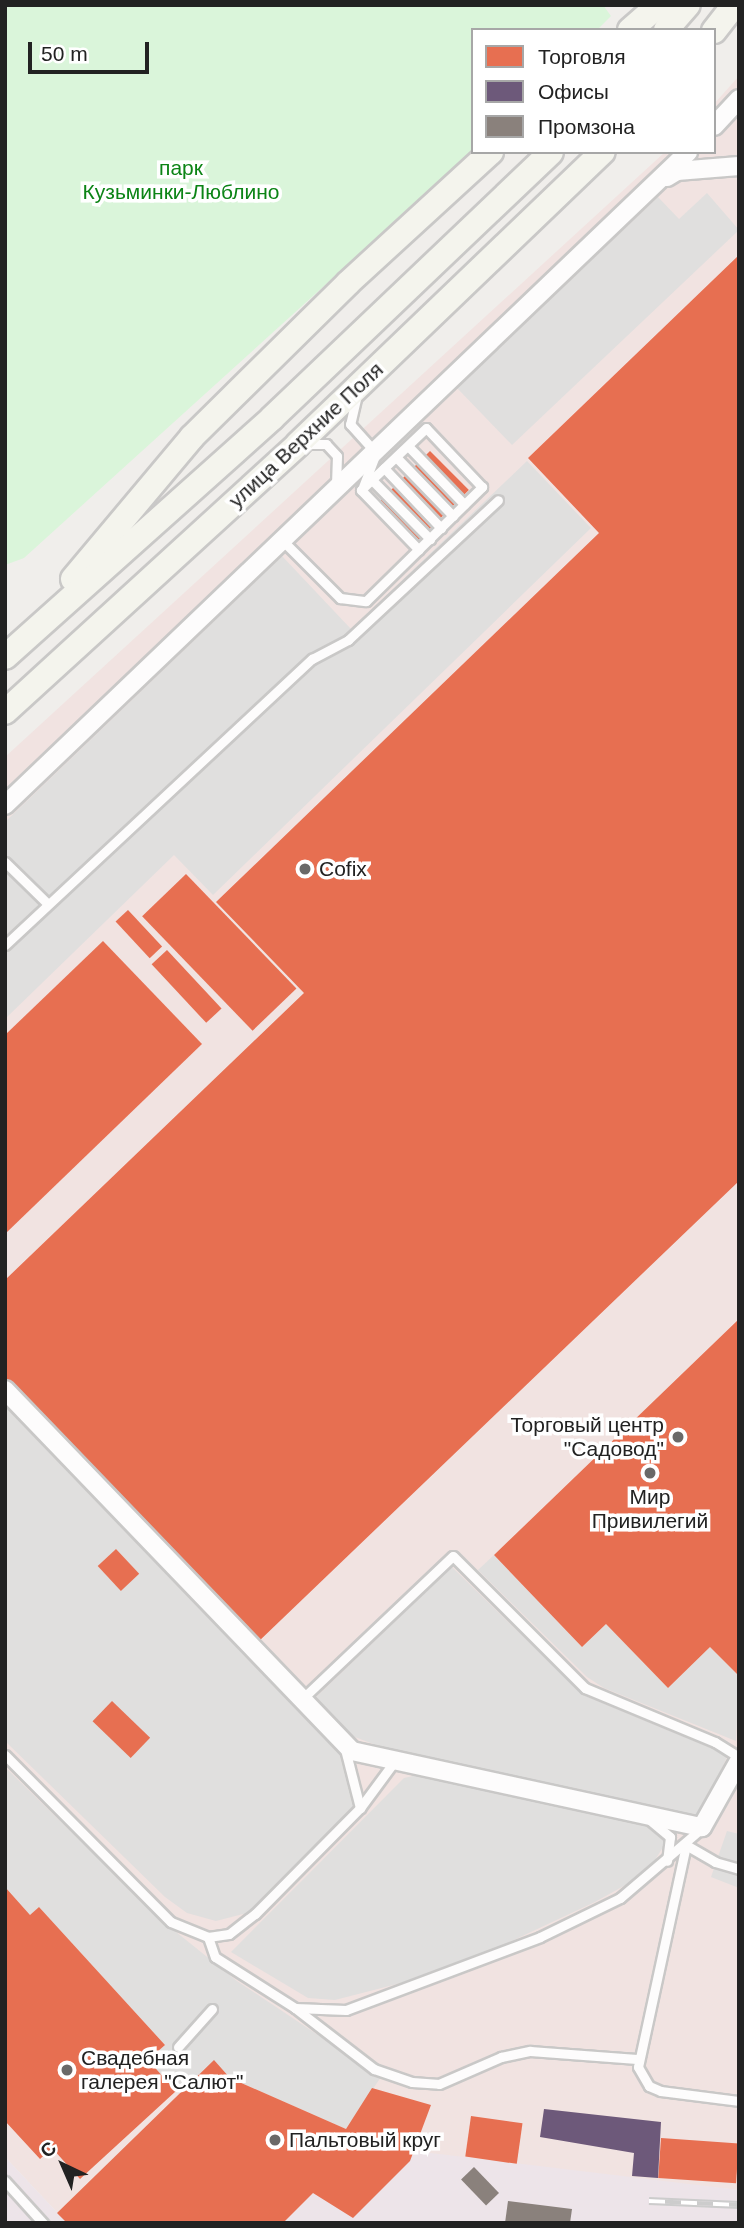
<!DOCTYPE html>
<meta charset="utf-8">
<style>
body{margin:0}
#map{position:relative;width:744px;height:2228px;overflow:hidden;background:#f0eeeb;font-family:Arial,sans-serif}
div>[style]{position:absolute}
[style*='--x']{left:calc(var(--x)*1px);top:calc(var(--y)*1px);width:calc(var(--w)*1px);rotate:calc(var(--a)*1deg)}
.commercial>*{inset:0;background:#f1e3e1}
.industrial>*{inset:0;background:#ede4e9}
.park>*{inset:0;background:#daf5da}
.parking>*{inset:0;background:#e0dfde}
.shops>*{inset:0;background:#e76f51;transform-origin:0 0}
.offices>*{inset:0;background:#6d597a}
.industry>*{inset:0;background:#8a817c;transform-origin:0 0}
.roads{filter:drop-shadow(2px 0 #c9c8c7) drop-shadow(-2px 0 #c9c8c7) drop-shadow(0 2px #c9c8c7) drop-shadow(0 -2px #c9c8c7)}
.lane>*{height:9px;margin:-4.5px;padding:0 4.5px;transform-origin:4.5px;border-radius:4.5px;background:#fdfcfc}
.street>*{height:18px;margin:-9px;padding:0 9px;transform-origin:9px;border-radius:9px;background:#fdfcfc}
.secondary>*{height:24px;margin:-12px;padding:0 12px;transform-origin:12px;border-radius:12px;background:#f4f4ed}
.rail>*{height:8px;margin-top:-4px;transform-origin:0;background:repeating-linear-gradient(90deg,#fff 0 16px,#ccc 0 32px);box-sizing:border-box;border-block:2px solid #ccc}
.dots>*{width:19px;height:19px;translate:-50% -50%;box-sizing:border-box;border:4px solid #fff;border-radius:50%}
span{translate:-50% -50%;white-space:nowrap;text-align:center;line-height:1.15;-webkit-text-stroke:7px #fff;paint-order:stroke}
.park-label{font-size:21px;color:#0c8416}
.street-label{font-size:21px;color:#222}
.poi-label{font-size:21px;color:#222}
.left{translate:0 -50%;text-align:left}
.right{translate:-100% -50%;text-align:right}
.frame{position:absolute;inset:0;border:7px solid #222;pointer-events:none}
.legend{position:absolute;left:471px;top:28px;width:245px;height:126px;box-sizing:border-box;background:#fff;border:2px solid #a7a7a7;margin:0;padding:9px 12px;list-style:none;font-size:21px;color:#222}
.legend li{display:flex;align-items:center;gap:14px;height:35px}
.legend b{width:35px;border:2px solid #a7a7a7}
.north{position:absolute;left:28px;top:2130px;width:70px;height:70px;-webkit-text-stroke:5px #fff;paint-order:stroke;rotate:316deg;font-size:19px;font-weight:700;line-height:28px;text-align:center;color:#222}
.north::after{content:'';display:block;margin:auto;width:24px;height:32px;background:#222;clip-path:polygon(50% 0,100% 100%,50% 72%,0 100%)}
.scale{position:absolute;left:28px;top:42px;width:121px;height:32px;box-sizing:border-box;border:4px solid #222;border-top:0;padding-left:9px;font-size:21px;line-height:24px;white-space:nowrap;color:#222;-webkit-text-stroke:5px #fff;paint-order:stroke}
</style>
<div id="map">
<div class="commercial">
<i style="clip-path:polygon(739px 76px,739px 2190px,554px 2171px,283px 2223px,67px 2223px,5px 2157px,5px 757px,665px 152px,714px 152px,714px 104px)"></i>
</div>
<div class="industrial">
<i style="clip-path:polygon(414px 2151px,739px 2190px,739px 2223px,283px 2223px,313px 2193px)"></i>
<i style="clip-path:polygon(5px 2157px,67px 2223px,5px 2223px)"></i>
</div>
<div class="park">
<i style="clip-path:polygon(5px 5px,603px 5px,611px 16px,597px 30px,473px 30px,473px 151px,24px 558px,5px 565px)"></i>
</div>
<div class="parking">
<i style="clip-path:polygon(707px 193px,739px 230px,512px 445px,457px 388px,658px 197px,679px 219px)"></i>
<i style="clip-path:polygon(527px 461px,591px 528px,213px 895px,174px 855px,5px 1019px,5px 822px,282px 556px,351px 629px)"></i>
<i style="clip-path:polygon(evenodd,5px 1398px,350px 1764px,361px 1784px,352px 1809px,265px 1901px,247px 1913px,216px 1921px,187px 1913px,165px 1897px,5px 1741px,5px 1398px,116px 1549px,139px 1574px,121px 1590px,98px 1566px,116px 1549px)"></i>
<i style="clip-path:polygon(494px 1555px,582px 1647px,606px 1624px,668px 1688px,710px 1647px,739px 1676px,736px 1741px,604px 1688px,587px 1677px,478px 1570px)"></i>
<i style="clip-path:polygon(452px 1567px,583px 1695px,728px 1755px,698px 1819px,381px 1747px,347px 1734px,313px 1700px)"></i>
<i style="clip-path:polygon(5px 1767px,160px 1919px,237px 1981px,381px 2077px,346px 2129px,230px 2078px,214px 2061px,179px 2094px,148px 2060px,165px 2045px,39px 1907px,30px 1915px,5px 1888px)"></i>
<i style="clip-path:polygon(426px 1773px,673px 1831px,647px 1873px,595px 1902px,497px 1948px,401px 1983px,335px 2000px,308px 1998px,231px 1952px,404px 1778px)"></i>
<i style="clip-path:polygon(727px 1831px,739px 1834px,739px 1888px,711px 1877px)"></i>
</div>
<div class="shops">
<i style="clip-path:polygon(739px 255px,739px 1181px,257px 1643px,5px 1381px,5px 1280px,304px 993px,216px 902px,599px 533px,528px 458px)"></i>
<i style="left:430px;top:451px;width:55px;height:71px;rotate:45deg"></i>
<i style="left:186px;top:874px;width:159px;height:61px;rotate:46deg"></i>
<i style="left:128px;top:910px;width:50px;height:17px;rotate:47deg"></i>
<i style="clip-path:polygon(103px 941px,202px 1044px,5px 1234px,5px 1035px)"></i>
<i style="left:167px;top:950px;width:80px;height:21px;rotate:47deg"></i>
<i style="clip-path:polygon(739px 1319px,739px 1676px,710px 1647px,668px 1688px,606px 1624px,582px 1647px,494px 1555px)"></i>
<i style="left:116px;top:1549px;width:34px;height:25px;rotate:47deg"></i>
<i style="left:112px;top:1701px;width:53px;height:28px;rotate:44deg"></i>
<i style="clip-path:polygon(5px 1887px,30px 1915px,39px 1907px,165px 2045px,148px 2060px,176px 2091px,80px 2179px,52px 2148px,40px 2159px,5px 2121px)"></i>
<i style="clip-path:polygon(214px 2060px,230px 2078px,346px 2129px,372px 2088px,431px 2105px,410px 2161px,353px 2218px,313px 2193px,283px 2223px,67px 2223px,57px 2213px)"></i>
<i style="left:471px;top:2116px;width:52px;height:41px;rotate:8deg"></i>
<i style="left:661px;top:2138px;width:78px;height:40px;rotate:4deg"></i>
</div>
<div class="offices">
<i style="clip-path:polygon(544px 2109px,661px 2122px,658px 2178px,632px 2176px,634px 2153px,540px 2137px)"></i>
</div>
<div class="industry">
<i style="left:474px;top:2167px;width:36px;height:18px;rotate:46deg"></i>
<i style="clip-path:polygon(508px 2201px,572px 2209px,570px 2223px,505px 2223px)"></i>
</div>
<div class="roads">
<div class="lane">
<i style="--x:356;--y:399;--w:26;--a:103"></i>
<i style="--x:350;--y:424;--w:39;--a:48"></i>
<i style="--x:376;--y:453;--w:36;--a:111"></i>
<i style="--x:307;--y:444;--w:19;--a:0"></i>
<i style="--x:326;--y:444;--w:16;--a:47"></i>
<i style="--x:337;--y:456;--w:28;--a:92"></i>
<i style="--x:408;--y:446;--w:81;--a:46"></i>
<i style="--x:396;--y:457;--w:82;--a:46"></i>
<i style="--x:384;--y:468;--w:83;--a:46.5"></i>
<i style="--x:372;--y:480;--w:83;--a:45.5"></i>
<i style="--x:361;--y:490;--w:83;--a:46"></i>
<i style="--x:283;--y:541;--w:81;--a:45"></i>
<i style="--x:340;--y:598;--w:26;--a:7"></i>
<i style="--x:366;--y:601;--w:163;--a:-44.5"></i>
<i style="--x:482;--y:487;--w:81;--a:-133.5"></i>
<i style="--x:426;--y:428;--w:90;--a:136.4"></i>
<i style="--x:5;--y:862;--w:60;--a:44.3"></i>
<i style="--x:5;--y:945;--w:420;--a:-43"></i>
<i style="--x:312;--y:659;--w:41;--a:-27.8"></i>
<i style="--x:348;--y:640;--w:205;--a:-43"></i>
<i style="--x:301;--y:1700;--w:209;--a:-43.5"></i>
<i style="--x:453;--y:1556;--w:187;--a:45"></i>
<i style="--x:585;--y:1688;--w:141;--a:22.6"></i>
<i style="--x:715;--y:1742;--w:28;--a:32"></i>
<i style="--x:345;--y:1749;--w:61;--a:75.7"></i>
<i style="--x:5;--y:1755;--w:235;--a:45.2"></i>
<i style="--x:171;--y:1922;--w:40;--a:22"></i>
<i style="--x:208;--y:1937;--w:21;--a:-8"></i>
<i style="--x:229;--y:1934;--w:33;--a:-38"></i>
<i style="--x:255;--y:1914;--w:149;--a:-45.3"></i>
<i style="--x:360;--y:1808;--w:57;--a:-53.5"></i>
<i style="--x:651;--y:1821;--w:25;--a:40"></i>
<i style="--x:670;--y:1837;--w:24;--a:97"></i>
<i style="--x:686;--y:1845;--w:227;--a:102.2"></i>
<i style="--x:638;--y:2067;--w:22;--a:60"></i>
<i style="--x:649;--y:2086;--w:13;--a:23"></i>
<i style="--x:661;--y:2091;--w:79;--a:7.3"></i>
<i style="--x:686;--y:1845;--w:34;--a:30"></i>
<i style="--x:715;--y:1862;--w:25;--a:16"></i>
<i style="--x:208;--y:1937;--w:21;--a:71"></i>
<i style="--x:215;--y:1957;--w:95;--a:32.5"></i>
<i style="--x:295;--y:2008;--w:51;--a:2.2"></i>
<i style="--x:346;--y:2010;--w:207;--a:-20.6"></i>
<i style="--x:540;--y:1937;--w:89;--a:-26"></i>
<i style="--x:620;--y:1898;--w:108;--a:-40.5"></i>
<i style="--x:295;--y:2008;--w:100;--a:37.7"></i>
<i style="--x:374;--y:2069;--w:40;--a:18.9"></i>
<i style="--x:412;--y:2082;--w:27;--a:4"></i>
<i style="--x:439;--y:2084;--w:68;--a:-23.5"></i>
<i style="--x:501;--y:2057;--w:30;--a:-12"></i>
<i style="--x:530;--y:2051;--w:107;--a:4.3"></i>
<i style="--x:178;--y:2047;--w:51;--a:-48.2"></i>
<i style="--x:5;--y:2181;--w:57;--a:47.9"></i>
</div>
<div class="street">
<i style="--x:714;--y:126;--w:37;--a:-47"></i>
<i style="--x:667;--y:177;--w:12;--a:-31"></i>
<i style="--x:677;--y:171;--w:62;--a:-4.6"></i>
<i style="--x:5;--y:805;--w:945;--a:-43.71"></i>
<i style="--x:5;--y:1390;--w:501;--a:46.13"></i>
<i style="--x:352;--y:1751;--w:358;--a:12.3"></i>
<i style="--x:702;--y:1827;--w:76;--a:-60.7"></i>
</div>
<div class="secondary">
<i style="--x:630;--y:30;--w:38;--a:-41"></i>
<i style="--x:666;--y:30;--w:33;--a:-49"></i>
<i style="--x:714;--y:31;--w:33;--a:-52"></i>
<i style="--x:73;--y:579;--w:185;--a:-50"></i>
<i style="--x:192;--y:437;--w:219;--a:-44.6"></i>
<i style="--x:348;--y:283;--w:194;--a:-42.5"></i>
<i style="--x:5;--y:657;--w:358;--a:-41.8"></i>
<i style="--x:272;--y:418;--w:385;--a:-43.6"></i>
<i style="--x:5;--y:712;--w:397;--a:-42.4"></i>
<i style="--x:298;--y:444;--w:422;--a:-43.8"></i>
</div>
</div>
<div class="rail">
<i style="--x:649;--y:2201;--w:90;--a:2.5"></i>
</div>
<div class="dots">
<i style="left:305px;top:869px;background:#6a6968"></i>
<i style="left:678px;top:1437px;background:#6a6968"></i>
<i style="left:650px;top:1473px;background:#6a6968"></i>
<i style="left:67px;top:2070px;background:#6a6968"></i>
<i style="left:275px;top:2140px;background:#6a6968"></i>
</div>
<div class="park-label">
<span style="left:181px;top:180px">парк<br>Кузьминки-Люблино</span>
</div>
<div class="street-label">
<span style="left:306px;top:435px;rotate:-43deg">улица Верхние Поля</span>
</div>
<div class="poi-label">
<span class="left" style="left:319px;top:869px">Cofix</span>
<span class="right" style="left:664px;top:1437px">Торговый центр<br>"Садовод"</span>
<span style="left:650px;top:1509px">Мир<br>Привилегий</span>
<span class="left" style="left:81px;top:2070px">Свадебная<br>галерея "Салют"</span>
<span class="left" style="left:289px;top:2140px">Пальтовый круг</span>
</div>
<div class="frame"></div>
<ul class="legend">
<li><b style="height:19px;background:#e76f51"></b>Торговля</li>
<li><b style="height:19px;background:#6d597a"></b>Офисы</li>
<li><b style="height:19px;background:#8a817c"></b>Промзона</li>
</ul>
<div class="north">С</div>
<div class="scale">50 m</div>
</div>
